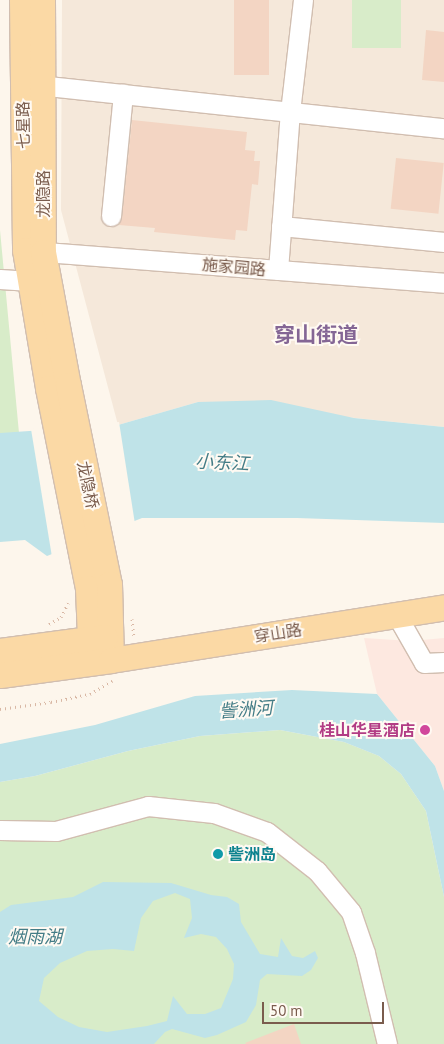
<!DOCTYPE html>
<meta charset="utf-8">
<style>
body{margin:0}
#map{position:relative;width:444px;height:1044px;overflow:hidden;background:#fdf6ec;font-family:"PT Sans","Noto Sans SC",sans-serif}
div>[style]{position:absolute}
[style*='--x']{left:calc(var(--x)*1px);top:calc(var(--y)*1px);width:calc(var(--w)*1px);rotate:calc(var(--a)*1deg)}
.residential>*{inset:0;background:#f5e8da}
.commercial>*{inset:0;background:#fde8e0}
.green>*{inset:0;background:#d8ecc9;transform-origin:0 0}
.water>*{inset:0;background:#bfe3e8}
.pier>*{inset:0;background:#fdf6ec}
.building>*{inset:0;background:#f3d5c3;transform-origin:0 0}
.path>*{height:3px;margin-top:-1.5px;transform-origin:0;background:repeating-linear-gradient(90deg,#d9b8a5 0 1px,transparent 0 5px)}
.roads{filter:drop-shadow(1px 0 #d1beb0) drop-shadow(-1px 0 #d1beb0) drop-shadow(0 1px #d1beb0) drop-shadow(0 -1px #d1beb0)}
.minor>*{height:19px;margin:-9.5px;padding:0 9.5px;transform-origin:9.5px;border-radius:9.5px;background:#fff}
.major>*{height:25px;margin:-12.5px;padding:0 12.5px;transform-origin:12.5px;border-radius:12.5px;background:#fbd9a5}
.dots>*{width:14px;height:14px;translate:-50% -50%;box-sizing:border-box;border:2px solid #fffaf3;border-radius:50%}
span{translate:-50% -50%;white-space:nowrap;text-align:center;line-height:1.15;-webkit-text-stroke:4px #fffaf3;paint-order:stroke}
.street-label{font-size:16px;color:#7a5c4d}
.hotel-label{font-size:16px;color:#b23c85;font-weight:700}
.right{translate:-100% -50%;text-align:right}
.culture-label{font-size:16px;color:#0d838f;font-weight:700}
.left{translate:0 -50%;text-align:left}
.water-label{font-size:18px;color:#437c86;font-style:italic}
.district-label{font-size:21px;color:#846695;font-weight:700}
.scale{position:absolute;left:262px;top:1002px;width:122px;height:22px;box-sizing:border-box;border:2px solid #7a5c4d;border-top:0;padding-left:6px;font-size:15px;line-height:18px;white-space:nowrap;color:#7a5c4d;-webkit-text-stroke:4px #fffaf3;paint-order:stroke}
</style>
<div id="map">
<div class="residential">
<i style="clip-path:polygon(62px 0,444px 0,444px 427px,198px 402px,118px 425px,61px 210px)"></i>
</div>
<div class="commercial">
<i style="clip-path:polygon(364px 638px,411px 641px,444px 638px,444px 791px,435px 766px,377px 694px)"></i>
</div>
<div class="green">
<i style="left:352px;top:0;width:49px;height:48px"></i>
<i style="clip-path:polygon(0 223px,0 230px,19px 433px,0 433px)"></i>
<i style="clip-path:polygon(280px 730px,344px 742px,379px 756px,401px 774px,426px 811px,444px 897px,444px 1044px,0 1044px,0 782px,35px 776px,128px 751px,200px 736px)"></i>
</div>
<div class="water">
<i style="clip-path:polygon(271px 400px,354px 418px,444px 427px,444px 523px,297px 518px,142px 518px,47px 556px,25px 540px,0 542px,0 433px,118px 425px,198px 402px)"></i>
<i style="clip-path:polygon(292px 690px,377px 694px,435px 766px,444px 791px,444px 897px,426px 811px,401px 774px,379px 756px,344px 742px,280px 730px,200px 736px,128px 751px,35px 776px,0 782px,0 744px,95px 725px,195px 696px)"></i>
<i style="clip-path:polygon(evenodd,103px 882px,171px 883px,211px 895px,227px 897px,239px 904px,241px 922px,260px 954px,278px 957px,281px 938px,292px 956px,303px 958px,315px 951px,318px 958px,311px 970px,302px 976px,267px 974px,260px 980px,256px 1005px,246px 1022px,217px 1035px,205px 1038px,172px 1029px,165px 1032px,154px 1044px,0 1044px,0 912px,11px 905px,73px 897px,103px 882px,175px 893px,190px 899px,192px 918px,184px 938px,201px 934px,216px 937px,227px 949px,234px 964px,233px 979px,221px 1008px,205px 1014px,187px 1014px,173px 996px,167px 1021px,147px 1026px,107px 1032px,79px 1027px,58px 1017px,39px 1001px,44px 978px,60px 963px,87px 951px,113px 949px,134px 951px,141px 918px,153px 901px,175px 893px)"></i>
</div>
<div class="pier">
<i style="clip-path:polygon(119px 422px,135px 524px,52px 557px,31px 429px)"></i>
</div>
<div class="building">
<i style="left:234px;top:0;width:35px;height:75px"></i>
<i style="clip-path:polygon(426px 30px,444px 32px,444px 82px,422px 80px)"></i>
<i style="clip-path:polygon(132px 120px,247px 132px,245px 150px,255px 151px,254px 161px,260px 161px,258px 185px,252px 184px,247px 231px,236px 230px,235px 240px,154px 232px,155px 228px,119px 225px,122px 217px)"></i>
<i style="left:396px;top:158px;width:48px;height:51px;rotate:6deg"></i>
<i style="clip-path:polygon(294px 1024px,301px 1044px,246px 1044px,245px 1043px)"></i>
</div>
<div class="path">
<i style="--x:132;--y:619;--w:18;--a:84"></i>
<i style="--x:49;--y:624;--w:14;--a:-30"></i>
<i style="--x:61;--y:617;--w:16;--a:-63"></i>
<i style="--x:0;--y:709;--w:51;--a:-7.8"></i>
<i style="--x:51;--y:702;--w:40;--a:-12"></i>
<i style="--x:90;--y:694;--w:26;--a:-31"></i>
</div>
<div class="roads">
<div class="minor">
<i style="--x:29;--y:84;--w:417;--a:6.1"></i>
<i style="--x:111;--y:216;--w:123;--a:-84.4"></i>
<i style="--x:281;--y:226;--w:164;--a:5.6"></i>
<i style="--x:32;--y:251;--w:413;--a:4.4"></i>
<i style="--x:278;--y:270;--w:158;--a:-85.7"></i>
<i style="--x:290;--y:112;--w:113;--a:-83.4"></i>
<i style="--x:0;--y:279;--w:30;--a:4"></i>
<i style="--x:396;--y:614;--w:56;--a:60.3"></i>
<i style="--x:424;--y:663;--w:20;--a:-3"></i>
<i style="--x:0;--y:830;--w:56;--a:1"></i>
<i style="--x:56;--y:831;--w:95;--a:-15.2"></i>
<i style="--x:148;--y:806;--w:66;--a:6.1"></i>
<i style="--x:214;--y:813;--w:56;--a:19.7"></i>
<i style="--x:267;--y:832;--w:63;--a:38"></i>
<i style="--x:317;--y:871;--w:53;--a:50.3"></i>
<i style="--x:351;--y:912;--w:43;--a:71.1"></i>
<i style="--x:365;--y:953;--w:94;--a:76.4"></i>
</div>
<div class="major">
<i style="--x:22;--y:0;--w:250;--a:89.3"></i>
<i style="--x:25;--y:250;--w:140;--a:80.5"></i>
<i style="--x:48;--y:388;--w:204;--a:78.7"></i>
<i style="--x:88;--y:588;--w:74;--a:87.7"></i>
<i style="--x:42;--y:0;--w:252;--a:89.8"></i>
<i style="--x:43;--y:252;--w:135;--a:79.4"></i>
<i style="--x:68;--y:385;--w:203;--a:78.4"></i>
<i style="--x:109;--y:584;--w:76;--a:88.5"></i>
<i style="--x:0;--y:651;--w:106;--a:-7.6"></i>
<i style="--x:0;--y:675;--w:112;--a:-7.7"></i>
<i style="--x:111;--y:660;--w:337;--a:-9"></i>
</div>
</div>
<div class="dots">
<i style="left:425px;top:730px;background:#d1479c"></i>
<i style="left:218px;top:854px;background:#0f9aa8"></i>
</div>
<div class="street-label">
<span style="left:23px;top:125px;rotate:-91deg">七星路</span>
<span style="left:43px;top:194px;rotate:-90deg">龙隐路</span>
<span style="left:234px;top:267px;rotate:5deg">施家园路</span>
<span style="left:88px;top:485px;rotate:78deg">龙隐桥</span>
<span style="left:278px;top:633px;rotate:-9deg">穿山路</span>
</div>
<div class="hotel-label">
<span class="right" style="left:415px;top:730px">桂山华星酒店</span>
</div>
<div class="culture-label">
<span class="left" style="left:228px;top:854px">訾洲岛</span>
</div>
<div class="water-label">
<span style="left:222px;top:463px;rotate:3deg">小东江</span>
<span style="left:246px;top:710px;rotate:-4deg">訾洲河</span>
<span style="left:35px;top:937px">烟雨湖</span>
</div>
<div class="district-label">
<span style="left:316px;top:335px">穿山街道</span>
</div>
<div class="scale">50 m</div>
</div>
